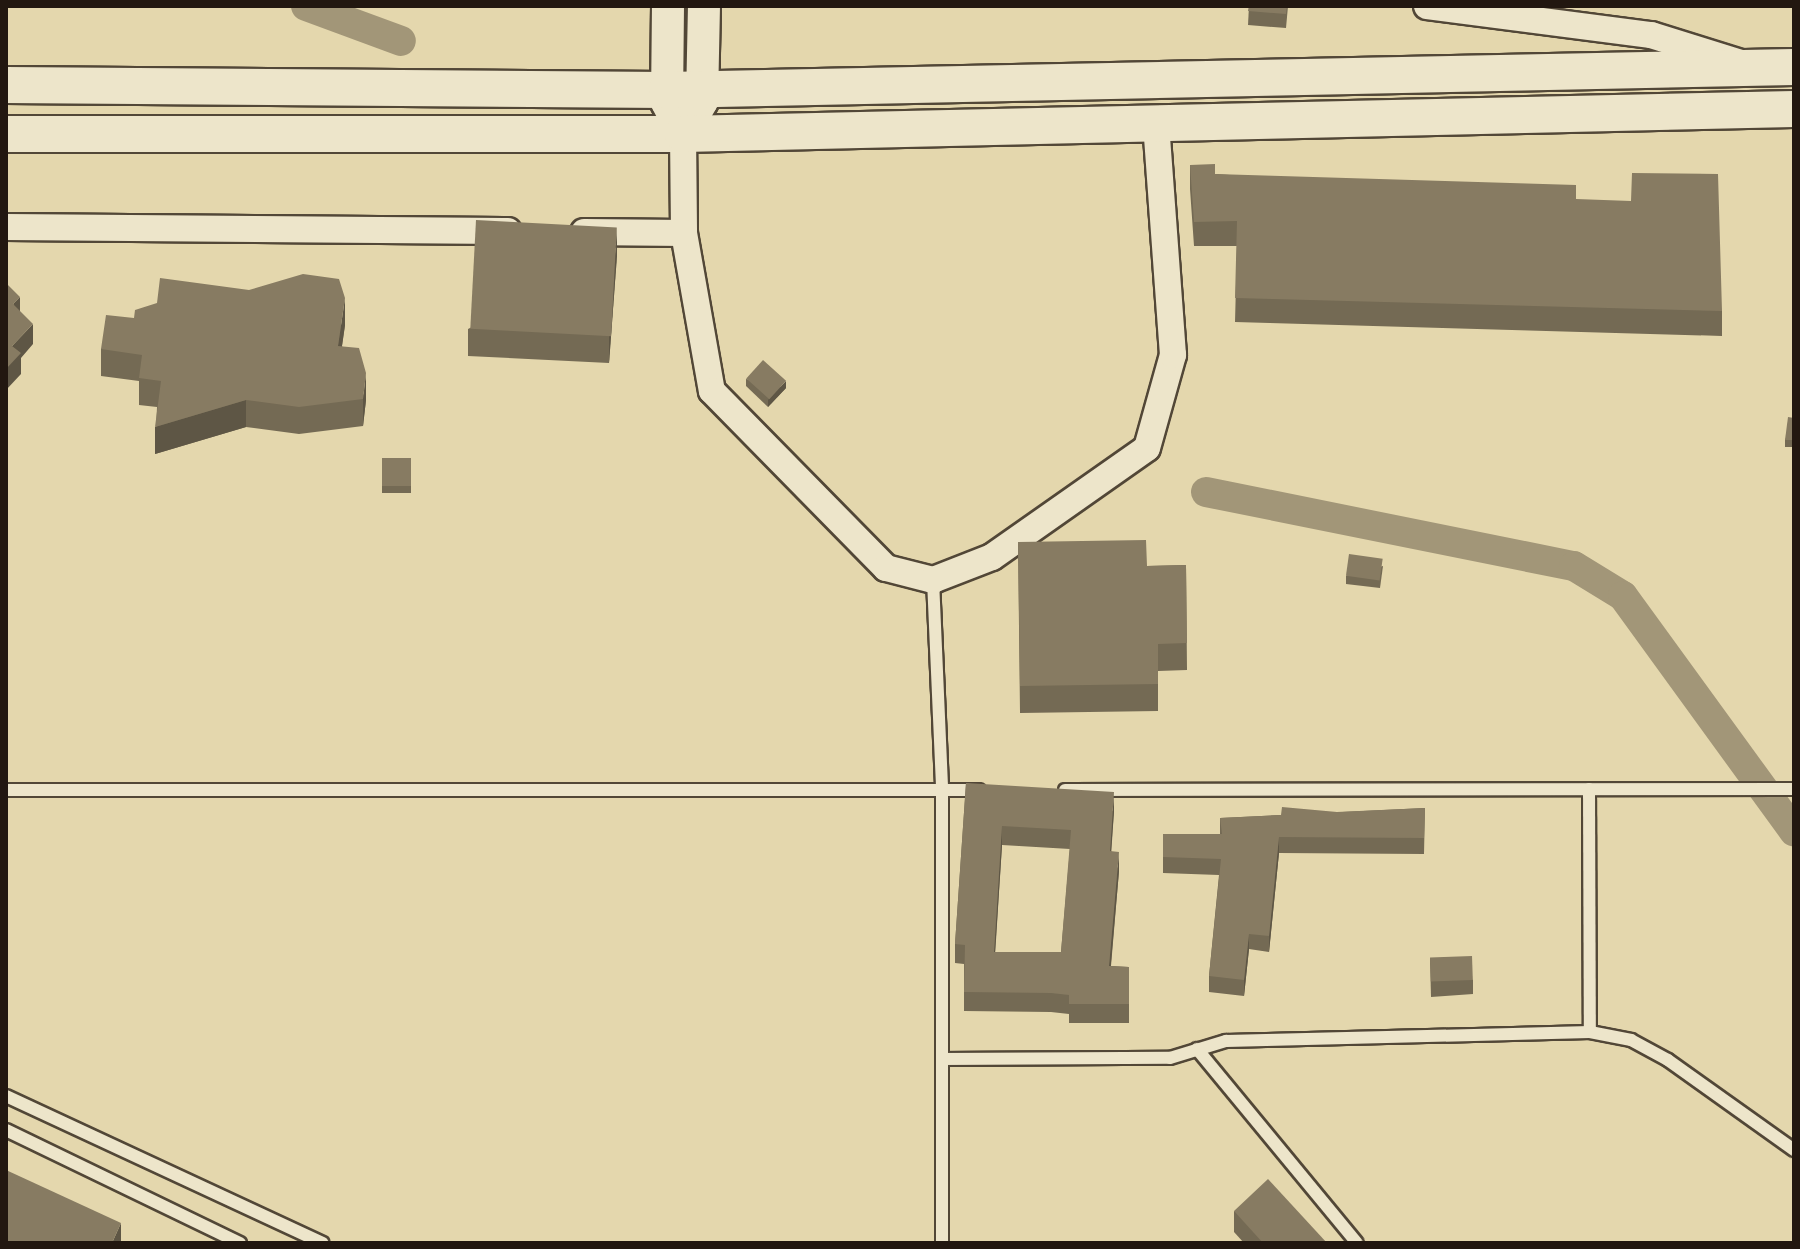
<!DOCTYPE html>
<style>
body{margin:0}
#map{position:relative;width:1800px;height:1249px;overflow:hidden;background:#e4d7ad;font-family:"IM FELL English",serif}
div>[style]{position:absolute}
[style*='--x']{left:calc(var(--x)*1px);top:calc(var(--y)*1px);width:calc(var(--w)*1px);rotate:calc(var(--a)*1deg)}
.canal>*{height:30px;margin:-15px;padding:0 15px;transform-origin:15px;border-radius:15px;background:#a29678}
.roads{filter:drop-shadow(2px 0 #524737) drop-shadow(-2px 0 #524737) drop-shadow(0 2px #524737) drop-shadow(0 -2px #524737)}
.service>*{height:12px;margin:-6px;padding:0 6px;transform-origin:6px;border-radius:6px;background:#ede5ca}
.minor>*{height:26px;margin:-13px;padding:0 13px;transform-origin:13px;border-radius:13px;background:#ede5ca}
.tertiary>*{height:32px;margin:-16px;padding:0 16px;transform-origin:16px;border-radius:16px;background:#ede5ca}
.secondary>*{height:36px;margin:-18px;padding:0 18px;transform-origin:18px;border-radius:18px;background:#ede5ca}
.wall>*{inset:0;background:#746a54;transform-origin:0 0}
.shaded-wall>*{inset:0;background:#5e5645}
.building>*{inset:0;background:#877b62;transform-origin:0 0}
span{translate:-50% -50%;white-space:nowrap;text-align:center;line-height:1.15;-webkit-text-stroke:8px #ede5ca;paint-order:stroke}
.frame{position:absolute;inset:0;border:8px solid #221710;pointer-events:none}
</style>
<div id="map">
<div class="canal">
<i style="--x:306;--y:6;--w:101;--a:20.2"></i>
<i style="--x:1206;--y:492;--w:375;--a:11.4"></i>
<i style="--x:1574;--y:566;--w:57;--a:31.5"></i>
<i style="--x:1623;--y:596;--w:291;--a:54"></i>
</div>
<div class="roads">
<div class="service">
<i style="--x:933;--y:580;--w:210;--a:87.5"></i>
<i style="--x:942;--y:790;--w:453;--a:90"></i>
<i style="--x:1589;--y:789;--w:243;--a:89.8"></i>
<i style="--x:6;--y:790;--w:973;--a:0"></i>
<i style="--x:1065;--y:790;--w:729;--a:-0.08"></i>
<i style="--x:1197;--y:1049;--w:251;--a:50.5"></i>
<i style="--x:942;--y:1059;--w:228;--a:-0.3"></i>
<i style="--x:1170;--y:1058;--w:59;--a:-16.9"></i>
<i style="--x:1226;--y:1041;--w:364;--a:-1.4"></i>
<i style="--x:1590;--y:1032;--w:42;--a:11"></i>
<i style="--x:1631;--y:1040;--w:42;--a:28.4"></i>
<i style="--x:1668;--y:1060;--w:155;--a:35.5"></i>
<i style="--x:6;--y:1096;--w:349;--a:24.9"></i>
<i style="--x:6;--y:1130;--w:260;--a:25.8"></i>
</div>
<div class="minor">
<i style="--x:1427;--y:6;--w:226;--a:7.4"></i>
<i style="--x:1651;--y:35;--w:94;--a:17.3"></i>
<i style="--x:683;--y:134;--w:99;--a:89.4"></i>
<i style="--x:684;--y:233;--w:160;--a:80"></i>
<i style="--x:712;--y:391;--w:248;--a:45.5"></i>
<i style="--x:886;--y:568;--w:49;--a:14.3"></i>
<i style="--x:933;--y:580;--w:63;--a:-21.3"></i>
<i style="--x:992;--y:557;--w:189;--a:-35.1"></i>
<i style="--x:1147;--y:448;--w:97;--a:-74.4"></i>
<i style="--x:1173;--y:355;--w:233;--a:-94.2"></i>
<i style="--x:6;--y:227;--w:502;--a:0.46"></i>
<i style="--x:584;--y:232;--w:100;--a:0.6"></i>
</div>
<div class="tertiary">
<i style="--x:668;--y:6;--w:96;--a:90.6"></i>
<i style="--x:667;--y:102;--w:36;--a:63"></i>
<i style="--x:683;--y:134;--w:38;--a:-60"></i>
<i style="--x:702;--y:101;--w:95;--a:-88.8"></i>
</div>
<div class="secondary">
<i style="--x:6;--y:85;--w:661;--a:0.43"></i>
<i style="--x:667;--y:90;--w:1127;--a:-1.17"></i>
<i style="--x:6;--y:134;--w:677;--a:0"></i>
<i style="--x:683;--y:134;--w:1111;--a:-1.29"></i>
</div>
</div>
<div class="wall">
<i style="clip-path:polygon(1249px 6px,1288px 6px,1286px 28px,1248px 25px)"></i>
<i style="clip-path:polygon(1190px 165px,1215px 174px,1576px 199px,1722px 311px,1722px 336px,1235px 322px,1237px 246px,1194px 246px,1190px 189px)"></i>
<i style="clip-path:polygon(617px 255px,609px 363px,468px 356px,468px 329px)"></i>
<i style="clip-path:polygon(134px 318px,345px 325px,342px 346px,366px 400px,363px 426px,299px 434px,246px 427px,155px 454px,157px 407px,139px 405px,139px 381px,101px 376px,101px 349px)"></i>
<i style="clip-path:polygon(746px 379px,786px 388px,768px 407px,746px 386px)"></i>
<i style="clip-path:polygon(1794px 418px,1794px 447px,1785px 447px,1785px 440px)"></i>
<i style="left:382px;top:458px;width:29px;height:35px"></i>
<i style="clip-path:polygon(1018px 542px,1147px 566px,1186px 565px,1187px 670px,1158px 671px,1158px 711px,1020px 713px)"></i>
<i style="clip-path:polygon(1383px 566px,1380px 588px,1346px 584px,1346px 576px)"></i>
<i style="clip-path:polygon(evenodd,966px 783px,1114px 811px,1111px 851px,1119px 871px,1111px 966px,1129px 967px,1129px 1023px,1069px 1023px,1069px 1014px,1051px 1012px,964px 1011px,964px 964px,955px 963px,955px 944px,966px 783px,1002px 845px,1070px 849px,1061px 952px,995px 952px,1002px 845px)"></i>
<i style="clip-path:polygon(1425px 808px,1424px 854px,1279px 853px,1269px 952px,1249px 949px,1244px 996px,1209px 992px,1209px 976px,1219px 875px,1163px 873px,1163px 834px,1220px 834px,1220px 818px)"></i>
<i style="clip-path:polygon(1430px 958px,1473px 980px,1473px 994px,1431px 997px)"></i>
<i style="clip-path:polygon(1234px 1211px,1327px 1243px,1244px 1243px,1234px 1232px)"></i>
</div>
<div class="shaded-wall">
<i style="clip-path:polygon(617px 228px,617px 255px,609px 363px,609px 336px)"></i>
<i style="clip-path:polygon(20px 297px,20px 317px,13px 304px)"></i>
<i style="clip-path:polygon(345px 298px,345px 325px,338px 373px,338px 346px)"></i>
<i style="clip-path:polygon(33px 324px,33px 344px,21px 358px,21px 374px,6px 390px,6px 369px,12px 346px)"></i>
<i style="clip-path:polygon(366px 373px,366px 400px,363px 426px,363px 399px)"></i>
<i style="clip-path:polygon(786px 381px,786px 388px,768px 407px,768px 400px)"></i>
<i style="clip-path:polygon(246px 400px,246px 427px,155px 454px,155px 427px)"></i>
<i style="clip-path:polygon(1114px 792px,1114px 811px,1110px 870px,1110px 851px)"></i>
<i style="clip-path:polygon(1002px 826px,1002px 845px,994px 971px,994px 952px)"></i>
<i style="clip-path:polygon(1279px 837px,1279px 853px,1269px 952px,1269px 936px)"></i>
<i style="clip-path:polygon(1119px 852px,1119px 871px,1109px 985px,1109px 966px)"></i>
<i style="clip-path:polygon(1249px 934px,1249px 949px,1244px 996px,1244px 980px)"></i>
<i style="clip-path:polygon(121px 1223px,121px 1243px,112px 1243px)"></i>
</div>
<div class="building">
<i style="clip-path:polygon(1249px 6px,1287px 6px,1286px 14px,1248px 11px)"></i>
<i style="clip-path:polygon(1215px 164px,1215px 174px,1576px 185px,1576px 199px,1631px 201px,1632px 173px,1718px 174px,1722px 311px,1235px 298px,1237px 221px,1194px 222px,1190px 165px)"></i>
<i style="left:476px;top:220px;width:141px;height:109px;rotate:3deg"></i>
<i style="clip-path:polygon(303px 274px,339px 279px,345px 298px,338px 346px,359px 348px,366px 373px,363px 399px,299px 407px,246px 400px,155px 427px,161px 381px,139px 378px,142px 355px,101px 349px,106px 315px,134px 318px,135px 310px,157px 303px,160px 278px,249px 290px)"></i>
<i style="clip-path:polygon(6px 283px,20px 297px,13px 304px,33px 324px,12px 346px,21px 353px,6px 369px)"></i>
<i style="left:763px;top:360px;width:31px;height:25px;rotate:42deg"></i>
<i style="clip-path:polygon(1788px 417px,1794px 418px,1794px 440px,1785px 440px)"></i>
<i style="left:382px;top:458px;width:29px;height:28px"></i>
<i style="clip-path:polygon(1146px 540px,1147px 566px,1186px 565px,1187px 643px,1158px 644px,1158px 684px,1020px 686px,1018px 542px)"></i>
<i style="left:1349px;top:554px;width:34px;height:22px;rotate:8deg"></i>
<i style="clip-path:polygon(evenodd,966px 783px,1114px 792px,1110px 851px,1119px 852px,1109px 966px,1129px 967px,1129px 1004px,1069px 1004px,1069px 995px,1051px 993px,964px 992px,965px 945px,955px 944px,966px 783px,1002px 826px,1071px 830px,1061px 952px,994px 952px,1002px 826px)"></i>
<i style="clip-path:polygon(1282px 807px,1337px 812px,1425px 808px,1424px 838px,1279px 837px,1269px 936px,1249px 934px,1244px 980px,1209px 976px,1221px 859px,1163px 857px,1163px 834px,1222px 834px,1220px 818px,1281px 815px)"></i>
<i style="left:1472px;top:956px;width:24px;height:42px;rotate:88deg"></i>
<i style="clip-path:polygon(6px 1170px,121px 1223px,112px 1243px,6px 1243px)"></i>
<i style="clip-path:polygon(1268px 1179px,1327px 1243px,1263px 1243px,1234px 1211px)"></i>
</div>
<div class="frame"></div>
</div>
